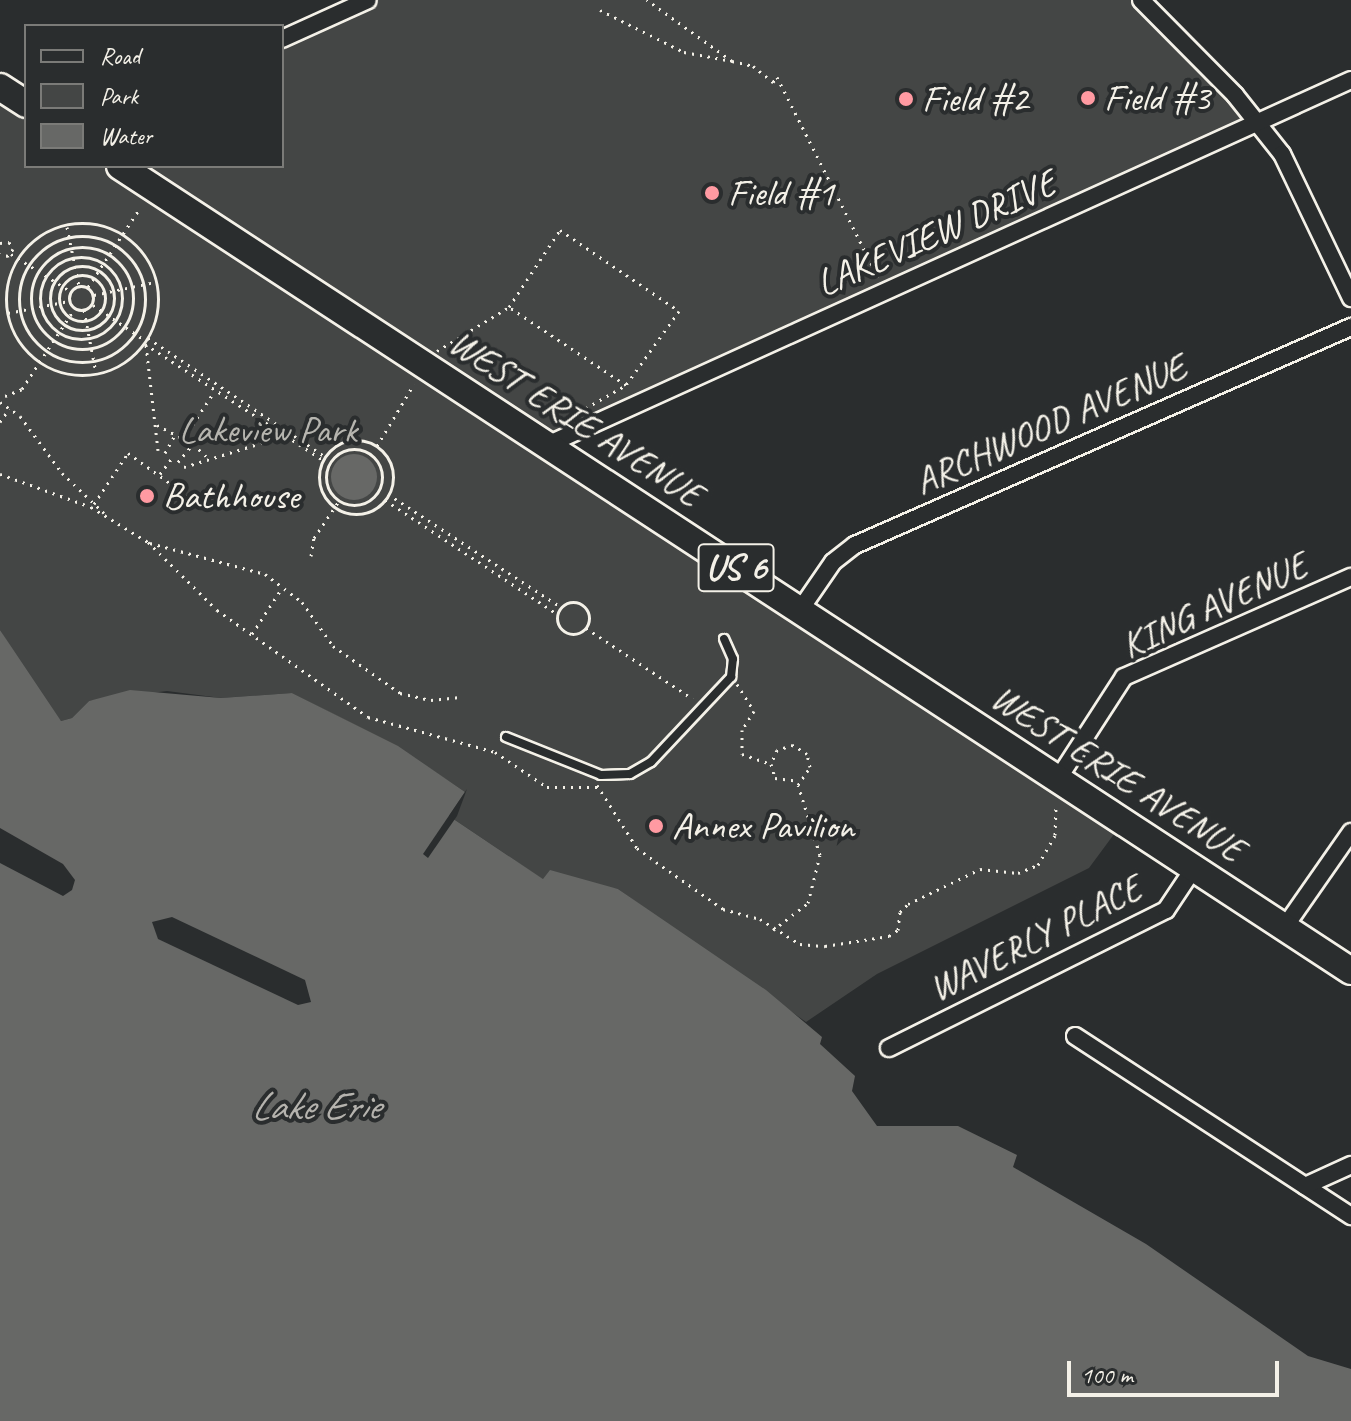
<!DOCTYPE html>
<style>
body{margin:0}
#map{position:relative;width:1351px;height:1421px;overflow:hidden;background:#2a2d2e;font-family:Caveat,sans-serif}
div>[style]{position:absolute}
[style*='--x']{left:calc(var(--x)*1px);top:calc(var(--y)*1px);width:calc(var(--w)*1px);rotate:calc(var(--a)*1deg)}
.green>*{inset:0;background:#444645}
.water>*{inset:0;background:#676866}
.round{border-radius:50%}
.pier>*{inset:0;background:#2a2d2e}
.path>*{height:3px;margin-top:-1.5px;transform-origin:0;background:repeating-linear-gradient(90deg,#f4f1e8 0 2px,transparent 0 8px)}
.path>.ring{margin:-1.5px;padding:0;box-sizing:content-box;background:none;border:3px solid #f4f1e8;border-radius:50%}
.roads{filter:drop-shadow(2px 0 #f4f1e8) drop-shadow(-2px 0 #f4f1e8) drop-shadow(0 2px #f4f1e8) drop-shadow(0 -2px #f4f1e8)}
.service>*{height:8px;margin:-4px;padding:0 4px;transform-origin:4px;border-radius:4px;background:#2a2d2e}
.minor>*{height:16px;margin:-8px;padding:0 8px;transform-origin:8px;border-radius:8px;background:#2a2d2e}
.primary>*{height:26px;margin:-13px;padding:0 13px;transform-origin:13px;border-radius:13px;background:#2a2d2e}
.dots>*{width:22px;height:22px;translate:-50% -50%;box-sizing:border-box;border:4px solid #2a2d2e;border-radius:50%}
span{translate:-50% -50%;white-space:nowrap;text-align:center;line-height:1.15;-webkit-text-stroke:8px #2a2d2e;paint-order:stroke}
.shield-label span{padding:2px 6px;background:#2a2d2e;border:2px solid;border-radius:6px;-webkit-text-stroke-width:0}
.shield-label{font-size:36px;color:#f4f1e8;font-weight:700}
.poi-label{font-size:38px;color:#f4f1e8}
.left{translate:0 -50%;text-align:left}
.street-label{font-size:38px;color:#f4f1e8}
.park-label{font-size:38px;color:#b6b5af}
.water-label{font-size:40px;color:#b5b3ae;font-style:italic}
.legend{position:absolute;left:24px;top:24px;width:260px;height:144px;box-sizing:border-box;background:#2a2d2e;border:2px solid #7b7b78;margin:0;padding:10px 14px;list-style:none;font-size:24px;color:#f4f1e8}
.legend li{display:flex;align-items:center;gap:16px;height:40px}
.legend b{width:40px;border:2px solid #7b7b78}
.scale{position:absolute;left:1067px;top:1361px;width:212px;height:36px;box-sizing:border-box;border:4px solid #f4f1e8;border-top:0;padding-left:10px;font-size:24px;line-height:28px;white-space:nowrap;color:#f4f1e8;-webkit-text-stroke:6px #2a2d2e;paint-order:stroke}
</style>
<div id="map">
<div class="green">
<i style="clip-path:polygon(368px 0,1141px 0,1258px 122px,547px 445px,1123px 822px,1089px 868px,877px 974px,806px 1022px,618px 889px,544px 880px,449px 816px,465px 792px,398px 747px,292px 693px,221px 698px,167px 691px,89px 701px,72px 718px,61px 721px,49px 709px,0 630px,0 87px,26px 104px,26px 166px,282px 166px,282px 39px)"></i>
</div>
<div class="water">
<i class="round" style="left:331px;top:454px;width:46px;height:46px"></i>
<i style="clip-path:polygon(0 630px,61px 721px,72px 718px,89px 701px,130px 690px,221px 698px,292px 693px,398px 746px,465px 792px,449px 816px,543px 879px,550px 870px,618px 889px,766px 990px,822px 1037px,820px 1044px,855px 1076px,852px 1091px,877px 1126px,958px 1126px,1017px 1155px,1013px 1167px,1146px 1244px,1308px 1356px,1351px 1369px,1351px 1421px,0 1421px)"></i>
</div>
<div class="pier">
<i style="clip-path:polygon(467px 789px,457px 816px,428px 858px,423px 854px)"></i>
<i style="clip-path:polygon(0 828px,63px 864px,75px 880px,72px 890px,63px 896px,0 863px)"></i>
<i style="clip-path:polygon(172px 917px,305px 980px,311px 1002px,298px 1005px,158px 939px,152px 922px)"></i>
</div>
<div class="path">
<i style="--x:600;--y:10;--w:94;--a:26.6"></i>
<i style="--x:684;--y:52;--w:49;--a:10.6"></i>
<i style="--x:732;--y:61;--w:105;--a:-144.3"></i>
<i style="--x:732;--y:61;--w:22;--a:13"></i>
<i style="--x:753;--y:66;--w:26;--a:39"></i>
<i style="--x:773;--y:82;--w:6;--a:-51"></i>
<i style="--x:777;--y:77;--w:224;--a:63.2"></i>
<i class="ring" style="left:6px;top:223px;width:149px;height:149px"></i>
<i style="--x:67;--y:227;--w:60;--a:78.5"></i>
<i class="ring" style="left:19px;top:236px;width:123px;height:123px"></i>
<i style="--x:0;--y:243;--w:9;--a:-6"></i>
<i style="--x:9;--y:242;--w:8;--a:60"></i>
<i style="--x:13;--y:249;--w:9;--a:126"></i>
<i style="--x:8;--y:256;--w:8;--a:-166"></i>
<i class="ring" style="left:31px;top:247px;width:99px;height:99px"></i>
<i style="--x:11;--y:254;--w:70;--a:32.1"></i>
<i class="ring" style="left:40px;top:257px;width:79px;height:79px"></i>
<i class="ring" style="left:50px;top:266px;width:61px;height:61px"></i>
<i class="ring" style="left:59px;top:275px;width:43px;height:43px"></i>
<i class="ring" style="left:69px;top:286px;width:21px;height:21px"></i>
<i style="--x:88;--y:287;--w:95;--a:-56.6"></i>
<i style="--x:94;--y:295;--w:62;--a:-12"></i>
<i style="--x:93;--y:305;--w:64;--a:34.2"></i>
<i style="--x:84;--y:310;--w:64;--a:79.2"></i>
<i style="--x:8;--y:313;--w:62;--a:-11.1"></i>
<i style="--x:148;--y:338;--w:212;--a:33.8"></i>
<i style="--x:145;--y:344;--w:212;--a:33.1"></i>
<i style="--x:146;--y:345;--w:106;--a:83.5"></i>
<i style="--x:437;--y:351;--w:84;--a:-31.4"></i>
<i style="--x:509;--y:307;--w:92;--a:-56.5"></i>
<i style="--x:560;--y:230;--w:144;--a:34.2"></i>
<i style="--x:679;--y:311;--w:91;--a:125.6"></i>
<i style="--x:626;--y:385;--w:141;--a:-146.3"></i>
<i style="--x:5;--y:396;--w:18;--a:-22"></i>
<i style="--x:22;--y:389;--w:97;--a:-56.8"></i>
<i style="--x:0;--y:402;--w:24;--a:35"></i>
<i style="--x:20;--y:416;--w:71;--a:53.6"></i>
<i style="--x:62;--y:473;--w:58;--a:43.6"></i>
<i style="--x:565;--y:420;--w:70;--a:-29.8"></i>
<i style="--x:0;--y:422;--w:16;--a:-55"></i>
<i style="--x:157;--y:425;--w:41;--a:27.8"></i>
<i style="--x:193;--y:444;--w:23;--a:43"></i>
<i style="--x:184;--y:438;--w:55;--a:-56.9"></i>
<i class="ring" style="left:319px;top:440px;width:71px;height:71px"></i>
<i style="--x:377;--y:446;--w:72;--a:-59.2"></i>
<i class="ring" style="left:326px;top:449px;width:53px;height:53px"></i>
<i style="--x:165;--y:453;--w:23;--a:-61"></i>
<i style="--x:178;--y:462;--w:23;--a:-50"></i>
<i style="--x:184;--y:467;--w:108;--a:-17.3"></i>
<i style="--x:0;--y:474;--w:97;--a:19.9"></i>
<i style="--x:91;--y:507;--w:67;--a:31.6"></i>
<i style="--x:148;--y:542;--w:97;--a:44.6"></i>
<i style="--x:217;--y:610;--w:185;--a:35.3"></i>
<i style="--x:368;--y:717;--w:132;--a:15.4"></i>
<i style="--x:495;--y:752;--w:63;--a:33.9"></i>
<i style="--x:547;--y:787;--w:50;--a:0"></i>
<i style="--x:160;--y:474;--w:20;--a:-53"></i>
<i style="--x:388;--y:494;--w:207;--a:33.2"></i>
<i style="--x:385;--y:500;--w:206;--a:33.5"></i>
<i style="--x:94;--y:504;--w:61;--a:-56.3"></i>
<i style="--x:128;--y:453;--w:79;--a:35.7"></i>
<i style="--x:150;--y:543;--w:119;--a:15.1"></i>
<i style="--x:265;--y:574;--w:46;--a:37.1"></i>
<i style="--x:302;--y:602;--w:54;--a:54.8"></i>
<i style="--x:333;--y:646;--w:82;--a:35"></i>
<i style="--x:400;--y:693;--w:32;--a:13"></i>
<i style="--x:431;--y:700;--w:27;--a:-6"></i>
<i style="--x:311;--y:556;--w:18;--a:-81"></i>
<i style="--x:314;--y:538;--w:45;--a:-56"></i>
<i class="ring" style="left:557px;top:602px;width:29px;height:29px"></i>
<i style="--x:586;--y:628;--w:128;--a:33.6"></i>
<i style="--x:252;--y:634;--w:55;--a:-56.9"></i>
<i style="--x:737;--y:684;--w:32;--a:58"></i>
<i style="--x:754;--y:711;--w:22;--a:122"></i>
<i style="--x:742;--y:730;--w:24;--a:90"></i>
<i style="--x:742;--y:754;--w:31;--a:19"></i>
<i style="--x:597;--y:785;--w:75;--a:57.6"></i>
<i style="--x:637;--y:848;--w:24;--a:36"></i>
<i style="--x:656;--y:862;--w:82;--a:35"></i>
<i style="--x:723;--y:909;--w:38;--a:15"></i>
<i style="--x:760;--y:919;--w:47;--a:32"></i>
<i style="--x:800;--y:944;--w:25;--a:5"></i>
<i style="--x:825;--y:946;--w:65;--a:-8.9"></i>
<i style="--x:889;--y:936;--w:11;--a:-34"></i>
<i style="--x:898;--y:930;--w:18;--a:-84"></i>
<i style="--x:900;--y:912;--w:11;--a:-45"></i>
<i style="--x:908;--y:904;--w:80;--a:-25.9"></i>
<i style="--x:980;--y:869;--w:38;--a:6"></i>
<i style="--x:1018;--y:873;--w:22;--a:-22"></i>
<i style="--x:1038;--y:865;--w:34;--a:-60"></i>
<i style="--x:1055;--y:835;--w:30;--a:-88"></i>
<i style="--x:773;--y:930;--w:44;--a:-37.6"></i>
<i style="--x:808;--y:903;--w:49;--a:-76"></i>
<i style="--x:820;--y:855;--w:73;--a:-107.4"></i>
<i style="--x:798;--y:785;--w:22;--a:-56"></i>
<i style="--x:810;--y:767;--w:13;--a:-103"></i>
<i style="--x:807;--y:754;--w:17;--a:-147"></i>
<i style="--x:793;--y:745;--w:17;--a:163"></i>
<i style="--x:777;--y:750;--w:15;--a:113"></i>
<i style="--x:771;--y:764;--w:15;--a:74"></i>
<i style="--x:775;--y:778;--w:23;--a:7"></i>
</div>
<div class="roads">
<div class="service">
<i style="--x:506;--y:737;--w:102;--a:21.8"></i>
<i style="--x:601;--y:775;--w:29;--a:-2"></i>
<i style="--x:630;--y:774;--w:24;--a:-30"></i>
<i style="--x:651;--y:762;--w:117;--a:-46.7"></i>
<i style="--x:731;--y:677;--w:18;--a:-84"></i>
<i style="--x:733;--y:659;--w:22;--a:-114"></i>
</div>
<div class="minor">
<i style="--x:1141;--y:0;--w:134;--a:45.3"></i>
<i style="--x:1235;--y:95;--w:75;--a:51.5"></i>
<i style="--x:1282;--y:154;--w:160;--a:64.4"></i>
<i style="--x:282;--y:39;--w:94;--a:-24.4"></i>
<i style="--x:547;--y:445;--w:883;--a:-24.42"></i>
<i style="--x:800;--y:610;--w:58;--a:-55.5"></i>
<i style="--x:833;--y:562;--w:28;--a:-38"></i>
<i style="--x:855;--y:545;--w:542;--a:-23.73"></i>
<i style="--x:1058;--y:779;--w:121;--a:-57.1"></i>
<i style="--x:1124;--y:677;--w:248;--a:-23.8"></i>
<i style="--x:1284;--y:928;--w:117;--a:-55.1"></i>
<i style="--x:1075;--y:1036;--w:330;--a:33.1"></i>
<i style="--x:889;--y:1048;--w:309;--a:-26.5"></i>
<i style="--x:1166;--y:910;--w:50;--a:-56.3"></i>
<i style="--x:1305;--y:1186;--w:51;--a:-24.5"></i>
</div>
<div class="primary">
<i style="--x:0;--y:87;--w:31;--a:33"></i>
<i style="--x:120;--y:166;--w:1471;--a:33.18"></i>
</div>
</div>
<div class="dots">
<i style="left:1088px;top:98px;background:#ff9aa2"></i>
<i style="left:906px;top:99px;background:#ff9aa2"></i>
<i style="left:712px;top:193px;background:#ff9aa2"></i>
<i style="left:147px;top:496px;background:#ff9aa2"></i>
<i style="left:656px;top:826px;background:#ff9aa2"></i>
</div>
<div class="shield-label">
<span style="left:736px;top:568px">US 6</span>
</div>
<div class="poi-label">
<span class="left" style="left:1104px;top:98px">Field #3</span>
<span class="left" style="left:922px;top:99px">Field #2</span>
<span class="left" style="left:728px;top:193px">Field #1</span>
<span class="left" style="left:163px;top:496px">Bathhouse</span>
<span class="left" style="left:672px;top:826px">Annex Pavilion</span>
</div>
<div class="street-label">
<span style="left:936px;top:233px;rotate:-24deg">LAKEVIEW DRIVE</span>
<span style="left:576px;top:418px;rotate:33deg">WEST ERIE AVENUE</span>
<span style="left:1050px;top:424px;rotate:-24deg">ARCHWOOD AVENUE</span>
<span style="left:1214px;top:605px;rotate:-25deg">KING AVENUE</span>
<span style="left:1118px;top:773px;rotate:33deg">WEST ERIE AVENUE</span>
<span style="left:1035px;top:938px;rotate:-27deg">WAVERLY PLACE</span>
</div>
<div class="park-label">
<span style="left:268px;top:430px">Lakeview Park</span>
</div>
<div class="water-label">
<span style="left:315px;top:1106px">Lake Erie</span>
</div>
<ul class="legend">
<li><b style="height:10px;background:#2a2d2e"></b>Road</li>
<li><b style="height:22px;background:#444645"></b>Park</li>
<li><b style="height:22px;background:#676866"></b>Water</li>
</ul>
<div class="scale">100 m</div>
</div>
